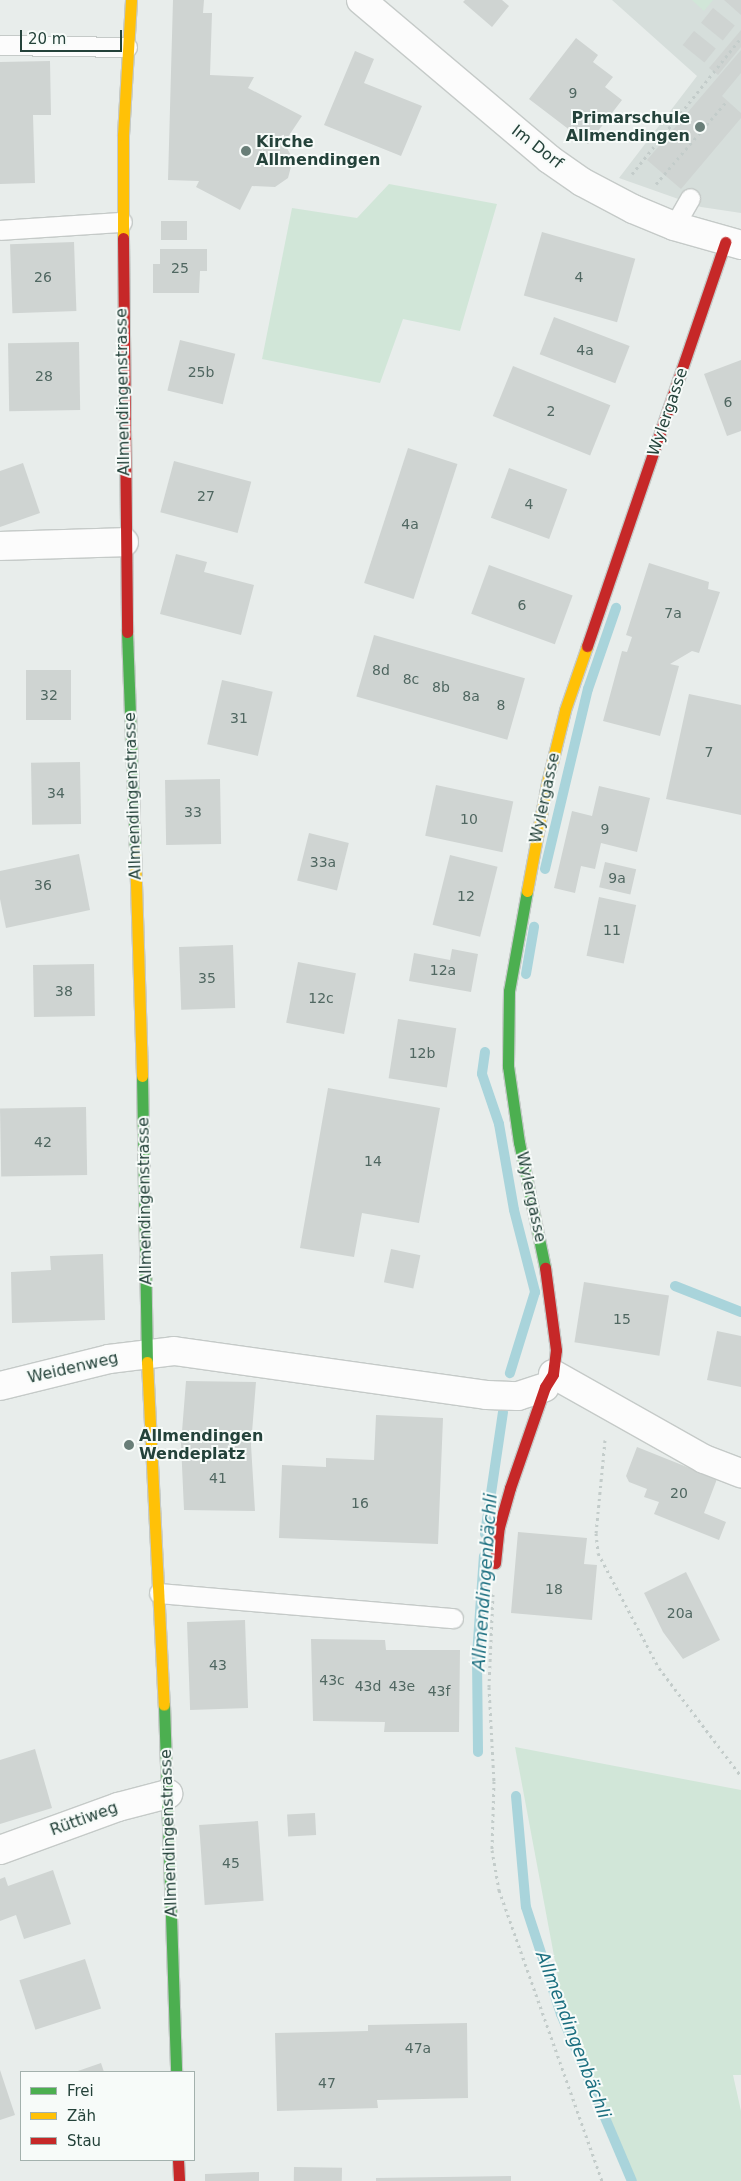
<!DOCTYPE html>
<meta charset="utf-8">
<style>
body{margin:0}
#map{position:relative;width:741px;height:2181px;overflow:hidden;background:#e8edeb;font-family:"DejaVu Sans",sans-serif}
div>[style]{position:absolute}
[style*='--x']{left:calc(var(--x)*1px);top:calc(var(--y)*1px);width:calc(var(--w)*1px);rotate:calc(var(--a)*1deg)}
.built>*{inset:0;background:#d6dedb}
.green>*{inset:0;background:#d1e6d8}
.stream>*{height:10px;margin:-5px;padding:0 5px;transform-origin:5px;border-radius:5px;background:#a9d4db}
.building>*{inset:0;background:#cfd4d2;transform-origin:0 0}
.path>*{height:3px;margin-top:-1.5px;transform-origin:0;background:repeating-linear-gradient(90deg,#c3ccca 0 2.5px,transparent 0 6.5px)}
.roads{filter:drop-shadow(1px 0 #c5cac8) drop-shadow(-1px 0 #c5cac8) drop-shadow(0 1px #c5cac8) drop-shadow(0 -1px #c5cac8)}
.lane>*{height:19px;margin:-9.5px;padding:0 9.5px;transform-origin:9.5px;border-radius:9.5px;background:#fcfcfc}
.street>*{height:28px;margin:-14px;padding:0 14px;transform-origin:14px;border-radius:14px;background:#fcfcfc}
.fast>*{height:11px;margin:-5.5px;padding:0 5.5px;transform-origin:5.5px;border-radius:5.5px;background:#4caf50}
.slow>*{height:11px;margin:-5.5px;padding:0 5.5px;transform-origin:5.5px;border-radius:5.5px;background:#ffc107}
.jam>*{height:11px;margin:-5.5px;padding:0 5.5px;transform-origin:5.5px;border-radius:5.5px;background:#c62828}
.dots>*{width:14px;height:14px;translate:-50% -50%;box-sizing:border-box;border:2px solid #f7fbf9;border-radius:50%}
span{translate:-50% -50%;white-space:nowrap;text-align:center;line-height:1.15;-webkit-text-stroke:4px #f7fbf9;paint-order:stroke}
.number-label{font-size:14px;color:#506761}
.number-label span{-webkit-text-stroke-width:0}
.poi-label{font-size:16px;color:#24423a;font-weight:700}
.right{translate:-100% -50%;text-align:right}
.left{translate:0 -50%;text-align:left}
.street-label{font-size:16px;color:#24423a}
.water-label{font-size:18px;color:#1c6f80;font-style:italic}
.legend{position:absolute;left:20px;top:2071px;width:175px;height:90px;box-sizing:border-box;background:#f7fbf9;border:1px solid #a3b1ad;margin:0;padding:6px 9px;list-style:none;font-size:15px;color:#24423a}
.legend li{display:flex;align-items:center;gap:10px;height:25px}
.legend b{width:25px;border:1px solid #a3b1ad}
.scale{position:absolute;left:20px;top:30px;width:102px;height:22px;box-sizing:border-box;border:2px solid #24423a;border-top:0;padding-left:6px;font-size:15px;line-height:18px;white-space:nowrap;color:#24423a;-webkit-text-stroke:4px #f7fbf9;paint-order:stroke}
</style>
<div id="map">
<div class="built">
<i style="clip-path:polygon(612px 0,741px 0,741px 213px,701px 207px,619px 178px,697px 76px)"></i>
</div>
<div class="green">
<i style="clip-path:polygon(692px 0,713px 0,704px 11px)"></i>
<i style="clip-path:polygon(389px 184px,497px 204px,460px 331px,403px 319px,380px 383px,262px 359px,292px 208px,357px 218px)"></i>
<i style="clip-path:polygon(515px 1747px,741px 1790px,741px 2075px,733px 2075px,741px 2111px,741px 2181px,636px 2181px,563px 2004px)"></i>
</div>
<div class="stream">
<i style="--x:545;--y:869;--w:185;--a:-76.6"></i>
<i style="--x:588;--y:689;--w:86;--a:-70.9"></i>
<i style="--x:526;--y:974;--w:48;--a:-80.3"></i>
<i style="--x:485;--y:1052;--w:22;--a:98"></i>
<i style="--x:482;--y:1074;--w:53;--a:71.2"></i>
<i style="--x:499;--y:1124;--w:87;--a:80.1"></i>
<i style="--x:514;--y:1210;--w:85;--a:75.6"></i>
<i style="--x:535;--y:1292;--w:85;--a:107.2"></i>
<i style="--x:675;--y:1286;--w:71;--a:21.5"></i>
<i style="--x:485;--y:1534;--w:123;--a:-81.6"></i>
<i style="--x:478;--y:1752;--w:97;--a:-90.6"></i>
<i style="--x:477;--y:1655;--w:99;--a:-86"></i>
<i style="--x:516;--y:1796;--w:111;--a:84.9"></i>
<i style="--x:526;--y:1907;--w:113;--a:71.9"></i>
<i style="--x:561;--y:2014;--w:181;--a:67"></i>
</div>
<div class="building">
<i style="clip-path:polygon(173px 0,204px 0,203px 13px,212px 13px,210px 75px,254px 77px,248px 88px,302px 116px,284px 143px,293px 159px,288px 178px,275px 187px,252px 186px,240px 210px,196px 187px,199px 181px,168px 180px)"></i>
<i style="clip-path:polygon(465px 0,502px 0,509px 6px,492px 27px,463px 2px)"></i>
<i style="clip-path:polygon(724px 0,741px 0,741px 15px)"></i>
<i style="left:713px;top:8px;width:28px;height:19px;rotate:39deg"></i>
<i style="clip-path:polygon(741px 30px,741px 47px,718px 75px,709px 68px)"></i>
<i style="left:694px;top:31px;width:28px;height:18px;rotate:39deg"></i>
<i style="clip-path:polygon(576px 38px,598px 55px,593px 62px,613px 77px,605px 87px,622px 100px,588px 144px,529px 99px)"></i>
<i style="clip-path:polygon(741px 50px,741px 73px,722px 96px,741px 113px,741px 118px,681px 189px,647px 160px)"></i>
<i style="clip-path:polygon(355px 51px,374px 59px,364px 83px,422px 106px,401px 156px,324px 125px)"></i>
<i style="clip-path:polygon(50px 61px,51px 115px,33px 115px,35px 183px,0 184px,0 62px)"></i>
<i style="left:161px;top:221px;width:26px;height:19px"></i>
<i style="left:542px;top:232px;width:97px;height:66px;rotate:16deg"></i>
<i style="left:74px;top:242px;width:69px;height:64px;rotate:88deg"></i>
<i style="clip-path:polygon(160px 249px,207px 249px,207px 271px,200px 271px,199px 293px,153px 293px,153px 264px,160px 264px)"></i>
<i style="left:554px;top:317px;width:81px;height:40px;rotate:21deg"></i>
<i style="left:180px;top:340px;width:57px;height:52px;rotate:14deg"></i>
<i style="left:79px;top:342px;width:68px;height:71px;rotate:89deg"></i>
<i style="clip-path:polygon(741px 360px,741px 431px,727px 436px,704px 374px)"></i>
<i style="left:513px;top:366px;width:105px;height:54px;rotate:22deg"></i>
<i style="left:408px;top:448px;width:52px;height:142px;rotate:18deg"></i>
<i style="left:174px;top:461px;width:80px;height:53px;rotate:15deg"></i>
<i style="clip-path:polygon(23px 463px,40px 513px,0 527px,0 471px)"></i>
<i style="left:509px;top:468px;width:62px;height:53px;rotate:20deg"></i>
<i style="clip-path:polygon(176px 554px,207px 562px,204px 572px,254px 585px,241px 635px,160px 614px)"></i>
<i style="clip-path:polygon(649px 563px,709px 582px,708px 589px,720px 592px,699px 653px,692px 651px,670px 664px,679px 666px,660px 736px,603px 721px,622px 651px,627px 652px,632px 637px,626px 635px)"></i>
<i style="left:489px;top:565px;width:89px;height:52px;rotate:20deg"></i>
<i style="left:374px;top:635px;width:157px;height:64px;rotate:16deg"></i>
<i style="left:26px;top:670px;width:45px;height:50px"></i>
<i style="left:222px;top:680px;width:52px;height:66px;rotate:13deg"></i>
<i style="clip-path:polygon(689px 694px,741px 705px,741px 815px,666px 799px)"></i>
<i style="left:80px;top:762px;width:62px;height:49px;rotate:89deg"></i>
<i style="left:220px;top:779px;width:65px;height:55px;rotate:89deg"></i>
<i style="left:436px;top:785px;width:79px;height:52px;rotate:12deg"></i>
<i style="clip-path:polygon(599px 786px,650px 798px,637px 852px,601px 843px,595px 869px,581px 866px,575px 893px,554px 888px,572px 811px,592px 816px)"></i>
<i style="left:309px;top:833px;width:41px;height:49px;rotate:14deg"></i>
<i style="clip-path:polygon(79px 854px,90px 910px,6px 928px,0 899px,0 871px)"></i>
<i style="left:450px;top:855px;width:49px;height:72px;rotate:14deg"></i>
<i style="left:605px;top:862px;width:32px;height:26px;rotate:13deg"></i>
<i style="left:599px;top:897px;width:38px;height:60px;rotate:12deg"></i>
<i style="left:233px;top:945px;width:63px;height:54px;rotate:88deg"></i>
<i style="clip-path:polygon(452px 949px,478px 954px,471px 992px,409px 981px,414px 953px,450px 960px)"></i>
<i style="left:298px;top:962px;width:59px;height:62px;rotate:11deg"></i>
<i style="left:94px;top:964px;width:52px;height:61px;rotate:89deg"></i>
<i style="left:398px;top:1019px;width:59px;height:60px;rotate:9deg"></i>
<i style="clip-path:polygon(328px 1088px,440px 1108px,419px 1223px,362px 1213px,354px 1257px,300px 1248px)"></i>
<i style="left:86px;top:1107px;width:68px;height:86px;rotate:89deg"></i>
<i style="left:391px;top:1249px;width:30px;height:34px;rotate:12deg"></i>
<i style="clip-path:polygon(103px 1254px,105px 1320px,12px 1323px,11px 1272px,51px 1270px,50px 1256px)"></i>
<i style="left:584px;top:1282px;width:86px;height:61px;rotate:9deg"></i>
<i style="clip-path:polygon(717px 1331px,741px 1336px,741px 1387px,707px 1380px)"></i>
<i style="clip-path:polygon(186px 1381px,256px 1382px,251px 1445px,255px 1511px,184px 1510px,181px 1444px)"></i>
<i style="clip-path:polygon(376px 1415px,443px 1418px,438px 1544px,279px 1538px,282px 1465px,326px 1467px,326px 1458px,374px 1460px)"></i>
<i style="clip-path:polygon(637px 1447px,717px 1479px,704px 1513px,726px 1522px,719px 1540px,654px 1514px,659px 1502px,644px 1497px,647px 1489px,629px 1482px,626px 1476px)"></i>
<i style="clip-path:polygon(518px 1532px,587px 1538px,584px 1564px,597px 1565px,592px 1620px,511px 1613px)"></i>
<i style="clip-path:polygon(686px 1572px,720px 1640px,683px 1659px,663px 1632px,644px 1593px)"></i>
<i style="left:245px;top:1620px;width:88px;height:58px;rotate:88deg"></i>
<i style="clip-path:polygon(311px 1639px,385px 1640px,386px 1650px,460px 1650px,459px 1732px,384px 1732px,385px 1722px,313px 1721px)"></i>
<i style="clip-path:polygon(35px 1749px,52px 1808px,0 1824px,0 1760px)"></i>
<i style="left:315px;top:1813px;width:22px;height:28px;rotate:87deg"></i>
<i style="left:258px;top:1821px;width:80px;height:59px;rotate:86deg"></i>
<i style="clip-path:polygon(53px 1870px,71px 1924px,24px 1939px,16px 1915px,0 1921px,0 1879px,5px 1877px,8px 1886px)"></i>
<i style="left:85px;top:1959px;width:52px;height:69px;rotate:72deg"></i>
<i style="clip-path:polygon(467px 2023px,468px 2098px,377px 2100px,378px 2108px,277px 2111px,275px 2033px,368px 2031px,368px 2025px)"></i>
<i style="clip-path:polygon(101px 2063px,104px 2072px,75px 2072px)"></i>
<i style="clip-path:polygon(0 2070px,15px 2115px,0 2120px)"></i>
<i style="left:294px;top:2167px;width:48px;height:14px;rotate:1deg"></i>
<i style="clip-path:polygon(259px 2172px,259px 2181px,205px 2181px,205px 2174px)"></i>
<i style="clip-path:polygon(511px 2176px,511px 2181px,376px 2181px,376px 2178px)"></i>
</div>
<div class="path">
<i style="--x:632;--y:174;--w:174;--a:-51.3"></i>
<i style="--x:656;--y:184;--w:109;--a:-49.5"></i>
<i style="--x:605;--y:1440;--w:93;--a:95.5"></i>
<i style="--x:596;--y:1533;--w:20;--a:84"></i>
<i style="--x:598;--y:1553;--w:130;--a:62.1"></i>
<i style="--x:659;--y:1668;--w:136;--a:52.8"></i>
<i style="--x:493;--y:1594;--w:93;--a:92.5"></i>
<i style="--x:489;--y:1687;--w:94;--a:87"></i>
<i style="--x:494;--y:1781;--w:69;--a:91.7"></i>
<i style="--x:492;--y:1850;--w:41;--a:80.1"></i>
<i style="--x:499;--y:1890;--w:309;--a:70.5"></i>
</div>
<div class="roads">
<div class="lane">
<i style="--x:0;--y:45;--w:127;--a:0.9"></i>
<i style="--x:674;--y:226;--w:32;--a:-60"></i>
<i style="--x:0;--y:230;--w:122;--a:-3.8"></i>
<i style="--x:159;--y:1593;--w:295;--a:4.9"></i>
</div>
<div class="street">
<i style="--x:361;--y:0;--w:246;--a:40.2"></i>
<i style="--x:549;--y:159;--w:40;--a:34.9"></i>
<i style="--x:582;--y:182;--w:58;--a:27.9"></i>
<i style="--x:633;--y:209;--w:44;--a:22.5"></i>
<i style="--x:674;--y:226;--w:70;--a:15.8"></i>
<i style="--x:0;--y:546;--w:124;--a:-1.8"></i>
<i style="--x:553;--y:1374;--w:173;--a:29.4"></i>
<i style="--x:704;--y:1459;--w:40;--a:21"></i>
<i style="--x:0;--y:1386;--w:112;--a:-13.9"></i>
<i style="--x:109;--y:1359;--w:65;--a:-7"></i>
<i style="--x:174;--y:1351;--w:315;--a:8"></i>
<i style="--x:486;--y:1395;--w:32;--a:2"></i>
<i style="--x:518;--y:1396;--w:28;--a:-18"></i>
<i style="--x:0;--y:1850;--w:126;--a:-20"></i>
<i style="--x:118;--y:1807;--w:52;--a:-14.6"></i>
</div>
<div class="fast">
<i style="--x:127;--y:632;--w:220;--a:87.9"></i>
<i style="--x:527;--y:891;--w:102;--a:100.2"></i>
<i style="--x:509;--y:991;--w:75;--a:90.8"></i>
<i style="--x:508;--y:1066;--w:77;--a:81.8"></i>
<i style="--x:519;--y:1142;--w:129;--a:78.3"></i>
<i style="--x:142;--y:1076;--w:286;--a:89"></i>
<i style="--x:164;--y:1705;--w:367;--a:88.1"></i>
</div>
<div class="slow">
<i style="--x:123;--y:238;--w:103;--a:-90"></i>
<i style="--x:123;--y:135;--w:135;--a:-86.6"></i>
<i style="--x:135;--y:852;--w:224;--a:88.2"></i>
<i style="--x:527;--y:891;--w:110;--a:-79.5"></i>
<i style="--x:547;--y:783;--w:75;--a:-76.1"></i>
<i style="--x:565;--y:710;--w:68;--a:-71"></i>
<i style="--x:147;--y:1362;--w:343;--a:87.2"></i>
</div>
<div class="jam">
<i style="--x:123;--y:238;--w:394;--a:89.4"></i>
<i style="--x:587;--y:646;--w:427;--a:-71.1"></i>
<i style="--x:495;--y:1563;--w:36;--a:-84"></i>
<i style="--x:499;--y:1527;--w:41;--a:-74.2"></i>
<i style="--x:510;--y:1488;--w:107;--a:-70.9"></i>
<i style="--x:545;--y:1387;--w:15;--a:-58"></i>
<i style="--x:553;--y:1374;--w:24;--a:-83"></i>
<i style="--x:556;--y:1350;--w:83;--a:-97.6"></i>
<i style="--x:178;--y:2160;--w:21;--a:87"></i>
</div>
</div>
<div class="dots">
<i style="left:700px;top:127px;background:#697e78"></i>
<i style="left:246px;top:151px;background:#697e78"></i>
<i style="left:129px;top:1445px;background:#697e78"></i>
</div>
<div class="number-label">
<span style="left:573px;top:93px">9</span>
<span style="left:180px;top:268px">25</span>
<span style="left:43px;top:277px">26</span>
<span style="left:579px;top:277px">4</span>
<span style="left:585px;top:350px">4a</span>
<span style="left:201px;top:372px">25b</span>
<span style="left:44px;top:376px">28</span>
<span style="left:728px;top:402px">6</span>
<span style="left:551px;top:411px">2</span>
<span style="left:206px;top:496px">27</span>
<span style="left:529px;top:504px">4</span>
<span style="left:410px;top:524px">4a</span>
<span style="left:522px;top:605px">6</span>
<span style="left:673px;top:613px">7a</span>
<span style="left:381px;top:670px">8d</span>
<span style="left:411px;top:679px">8c</span>
<span style="left:441px;top:687px">8b</span>
<span style="left:49px;top:695px">32</span>
<span style="left:471px;top:696px">8a</span>
<span style="left:501px;top:705px">8</span>
<span style="left:239px;top:718px">31</span>
<span style="left:709px;top:752px">7</span>
<span style="left:56px;top:793px">34</span>
<span style="left:193px;top:812px">33</span>
<span style="left:469px;top:819px">10</span>
<span style="left:605px;top:829px">9</span>
<span style="left:323px;top:862px">33a</span>
<span style="left:617px;top:878px">9a</span>
<span style="left:43px;top:885px">36</span>
<span style="left:466px;top:896px">12</span>
<span style="left:612px;top:930px">11</span>
<span style="left:443px;top:970px">12a</span>
<span style="left:207px;top:978px">35</span>
<span style="left:64px;top:991px">38</span>
<span style="left:321px;top:998px">12c</span>
<span style="left:422px;top:1053px">12b</span>
<span style="left:43px;top:1142px">42</span>
<span style="left:373px;top:1161px">14</span>
<span style="left:622px;top:1319px">15</span>
<span style="left:218px;top:1478px">41</span>
<span style="left:679px;top:1493px">20</span>
<span style="left:360px;top:1503px">16</span>
<span style="left:554px;top:1589px">18</span>
<span style="left:680px;top:1613px">20a</span>
<span style="left:218px;top:1665px">43</span>
<span style="left:332px;top:1680px">43c</span>
<span style="left:368px;top:1686px">43d</span>
<span style="left:402px;top:1686px">43e</span>
<span style="left:439px;top:1691px">43f</span>
<span style="left:231px;top:1863px">45</span>
<span style="left:418px;top:2048px">47a</span>
<span style="left:327px;top:2083px">47</span>
</div>
<div class="poi-label">
<span class="right" style="left:690px;top:127px">Primarschule<br>Allmendingen</span>
<span class="left" style="left:256px;top:151px">Kirche<br>Allmendingen</span>
<span class="left" style="left:139px;top:1445px">Allmendingen<br>Wendeplatz</span>
</div>
<div class="street-label">
<span style="left:537px;top:147px;rotate:38deg">Im Dorf</span>
<span style="left:123px;top:392px;rotate:-91deg">Allmendingenstrasse</span>
<span style="left:668px;top:412px;rotate:-71deg">Wylergasse</span>
<span style="left:133px;top:796px;rotate:-92deg">Allmendingenstrasse</span>
<span style="left:545px;top:798px;rotate:-78deg">Wylergasse</span>
<span style="left:531px;top:1197px;rotate:78deg">Wylergasse</span>
<span style="left:145px;top:1201px;rotate:-91deg">Allmendingenstrasse</span>
<span style="left:73px;top:1368px;rotate:-13deg">Weidenweg</span>
<span style="left:84px;top:1819px;rotate:-20deg">Rüttiweg</span>
<span style="left:169px;top:1833px;rotate:-92deg">Allmendingenstrasse</span>
</div>
<div class="water-label">
<span style="left:485px;top:1582px;rotate:-86deg">Allmendingenbächli</span>
<span style="left:573px;top:2035px;rotate:69deg">Allmendingenbächli</span>
</div>
<ul class="legend">
<li><b style="height:6px;background:#4caf50"></b>Frei</li>
<li><b style="height:6px;background:#ffc107"></b>Zäh</li>
<li><b style="height:6px;background:#c62828"></b>Stau</li>
</ul>
<div class="scale">20 m</div>
</div>
